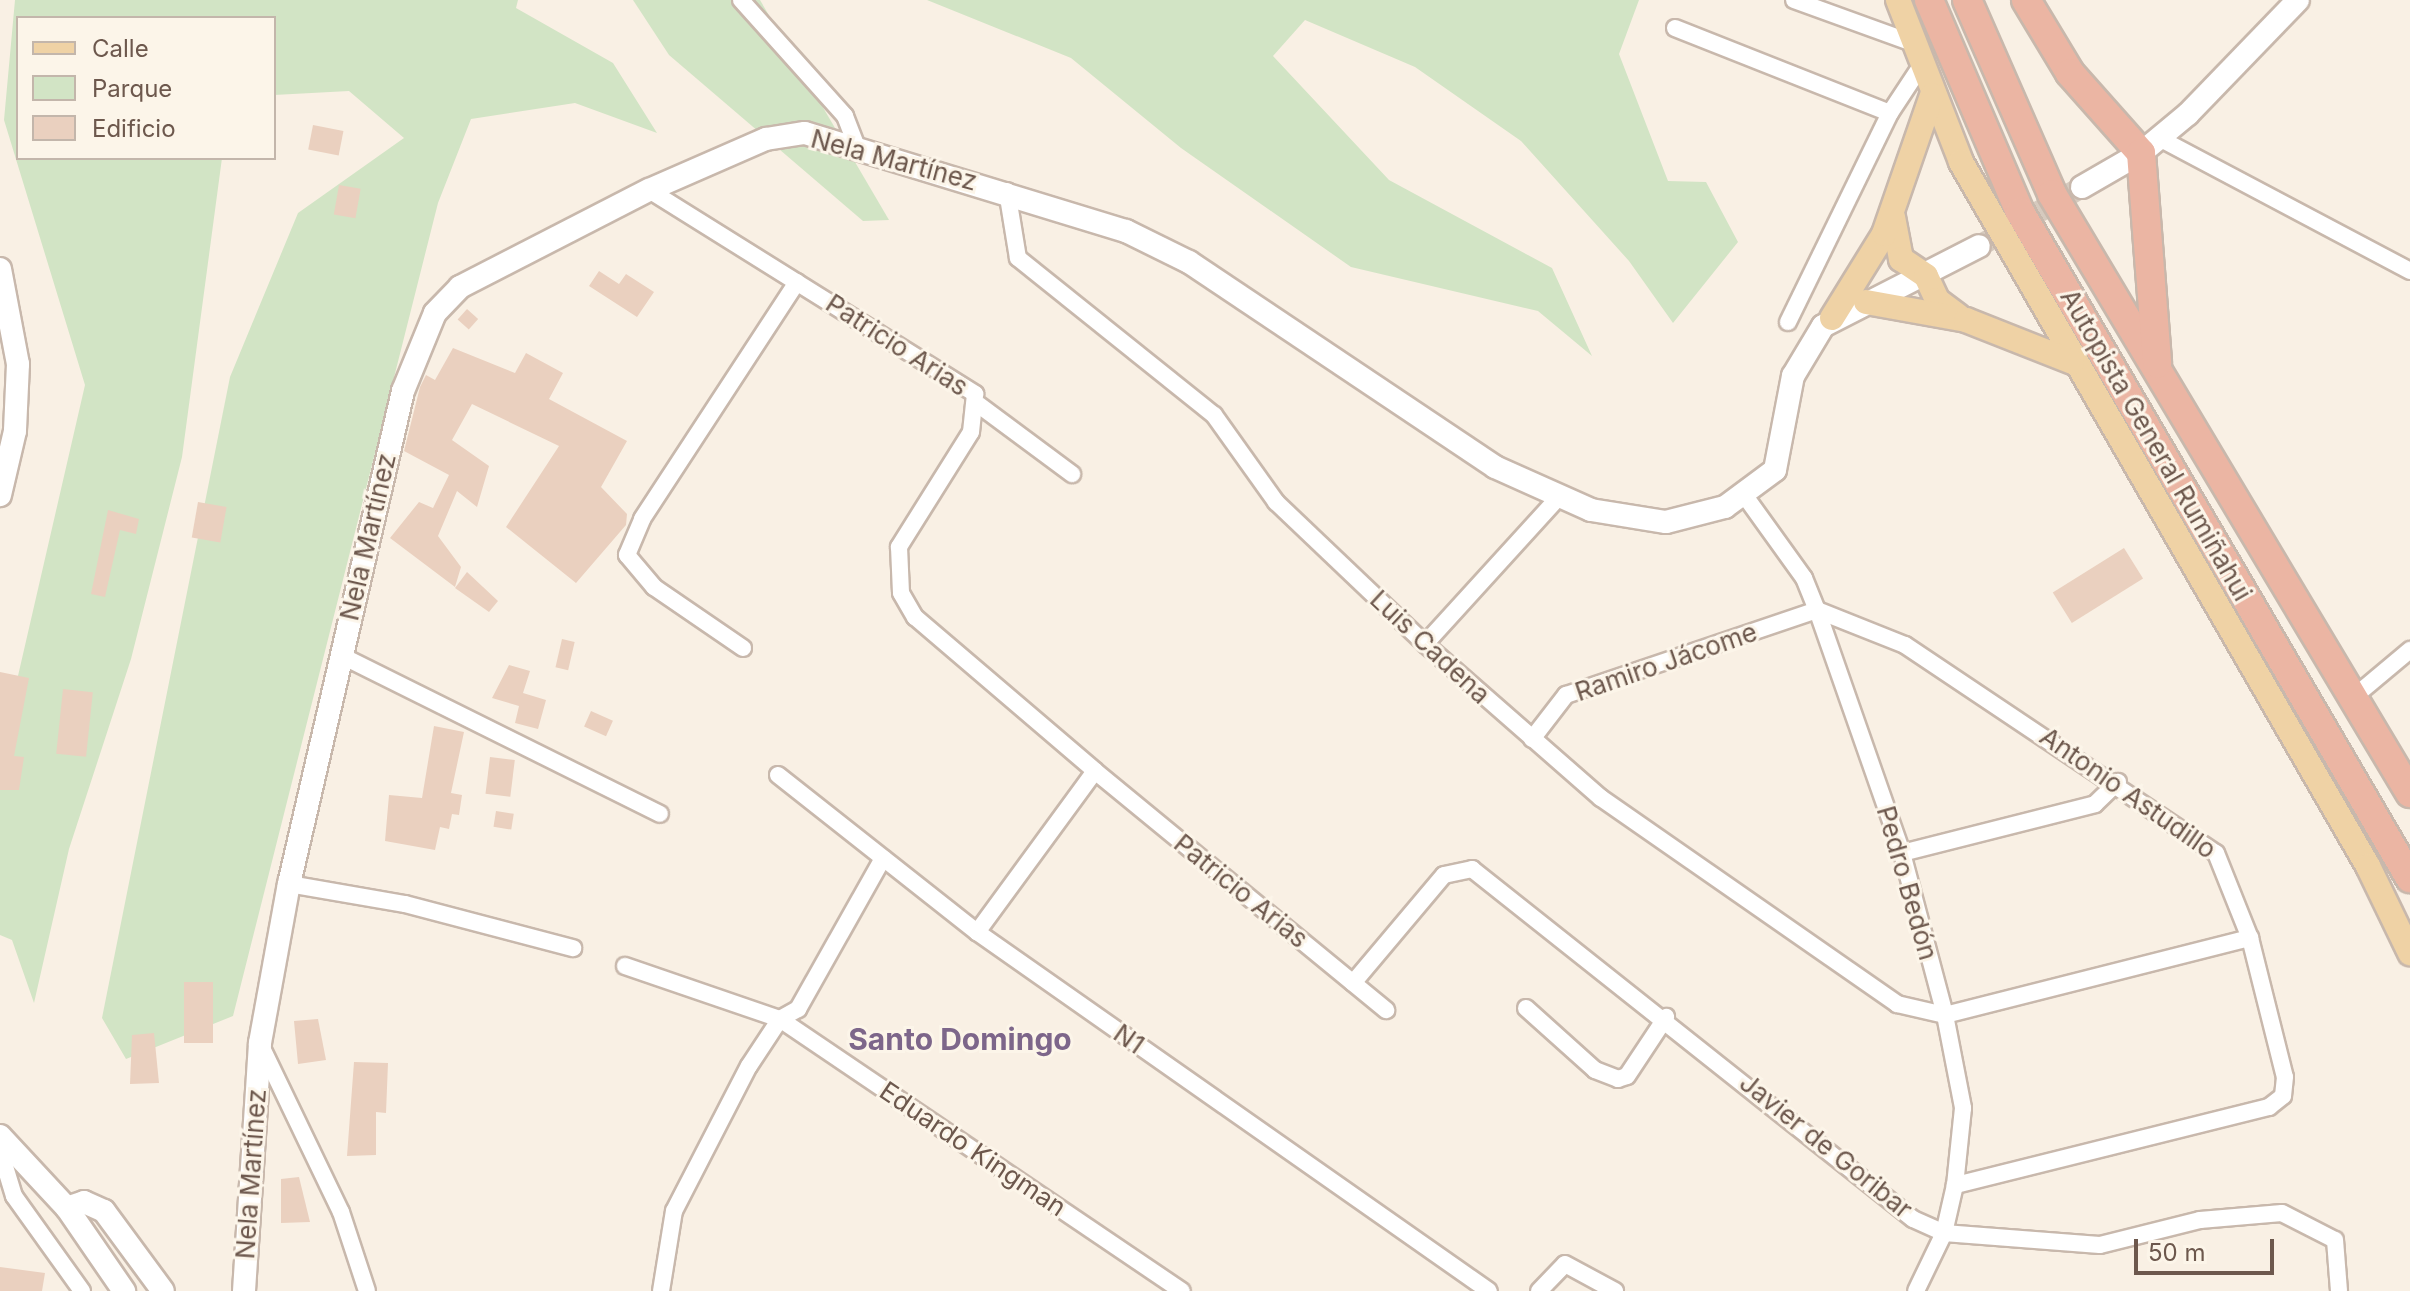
<!DOCTYPE html>
<meta charset="utf-8">
<style>
body{margin:0}
#map{position:relative;width:2410px;height:1291px;overflow:hidden;background:#f9f0e4;font-family:Inter,sans-serif}
div>[style]{position:absolute}
[style*='--x']{left:calc(var(--x)*1px);top:calc(var(--y)*1px);width:calc(var(--w)*1px);rotate:calc(var(--a)*1deg)}
.green>*{inset:0;background:#d2e4c5}
.building>*{inset:0;background:#ead0bf;transform-origin:0 0}
.secondary-tunnel>*{height:22px;margin-top:-11px;transform-origin:0;background:repeating-linear-gradient(90deg,#d6cabe 0 22px,transparent 0 33px)}
.roads{filter:drop-shadow(2px 0 #c8b8ac) drop-shadow(-2px 0 #c8b8ac) drop-shadow(0 2px #c8b8ac) drop-shadow(0 -2px #c8b8ac)}
.street>*{height:16px;margin:-8px;padding:0 8px;transform-origin:8px;border-radius:8px;background:#fff}
.secondary>*{height:22px;margin:-11px;padding:0 11px;transform-origin:11px;border-radius:11px;background:#fff}
.primary>*{height:24px;margin:-12px;padding:0 12px;transform-origin:12px;border-radius:12px;background:#efd2a5}
.highway>*{height:28px;margin:-14px;padding:0 14px;transform-origin:14px;border-radius:14px;background:#ebb5a3}
span{translate:-50% -50%;white-space:nowrap;text-align:center;line-height:1.15;-webkit-text-stroke:6px #fcf5e9;paint-order:stroke}
.street-label{font-size:26px;color:#6d584d}
.quarter-label{font-size:30px;color:#7d668a;font-weight:700}
.legend{position:absolute;left:16px;top:16px;width:260px;height:144px;box-sizing:border-box;background:#fcf5e9;border:2px solid #c3b6ab;margin:0;padding:10px 14px;list-style:none;font-size:24px;color:#6d584d}
.legend li{display:flex;align-items:center;gap:16px;height:40px}
.legend b{width:40px;border:2px solid #c3b6ab}
.scale{position:absolute;left:2134px;top:1239px;width:140px;height:36px;box-sizing:border-box;border:4px solid #6d584d;border-top:0;padding-left:10px;font-size:24px;line-height:28px;white-space:nowrap;color:#6d584d;-webkit-text-stroke:6px #fcf5e9;paint-order:stroke}
</style>
<div id="map">
<div class="green">
<i style="clip-path:polygon(15px 0,518px 0,516px 8px,613px 63px,657px 133px,575px 103px,471px 119px,438px 203px,233px 1016px,126px 1059px,102px 1018px,230px 377px,298px 213px,404px 138px,349px 91px,274px 95px,274px 18px,18px 18px,18px 158px,222px 158px,182px 457px,131px 659px,69px 849px,34px 1003px,12px 940px,0 935px,0 754px,85px 385px,4px 120px)"></i>
<i style="clip-path:polygon(633px 0,760px 0,889px 220px,863px 221px,669px 55px)"></i>
<i style="clip-path:polygon(927px 0,1639px 0,1619px 54px,1668px 181px,1706px 182px,1738px 242px,1673px 323px,1629px 261px,1521px 141px,1415px 67px,1305px 20px,1273px 56px,1389px 180px,1552px 268px,1592px 356px,1538px 311px,1351px 267px,1181px 148px,1071px 58px)"></i>
</div>
<div class="building">
<i style="left:313px;top:125px;width:31px;height:25px;rotate:11deg"></i>
<i style="left:339px;top:185px;width:22px;height:30px;rotate:10deg"></i>
<i style="clip-path:polygon(599px 271px,619px 284px,626px 274px,654px 292px,637px 317px,589px 286px)"></i>
<i style="left:467px;top:309px;width:15px;height:14px;rotate:42deg"></i>
<i style="clip-path:polygon(453px 348px,515px 373px,526px 353px,563px 373px,549px 399px,627px 441px,601px 487px,627px 514px,626px 525px,576px 583px,506px 527px,559px 446px,472px 404px,452px 440px,489px 466px,477px 507px,457px 491px,438px 536px,461px 567px,455px 587px,390px 538px,419px 502px,433px 508px,449px 475px,404px 451px,420px 387px,426px 375px,435px 380px)"></i>
<i style="left:198px;top:502px;width:29px;height:36px;rotate:10deg"></i>
<i style="clip-path:polygon(108px 510px,139px 519px,136px 534px,120px 530px,105px 597px,91px 594px)"></i>
<i style="left:2124px;top:548px;width:36px;height:84px;rotate:58deg"></i>
<i style="clip-path:polygon(467px 572px,498px 601px,489px 612px,455px 588px)"></i>
<i style="left:562px;top:639px;width:13px;height:29px;rotate:13deg"></i>
<i style="clip-path:polygon(509px 665px,530px 671px,523px 693px,546px 700px,538px 729px,515px 723px,519px 706px,492px 698px)"></i>
<i style="clip-path:polygon(0 672px,29px 678px,14px 756px,24px 757px,19px 790px,0 790px)"></i>
<i style="left:63px;top:689px;width:30px;height:65px;rotate:6deg"></i>
<i style="left:591px;top:711px;width:24px;height:17px;rotate:24deg"></i>
<i style="clip-path:polygon(434px 726px,464px 732px,451px 793px,462px 795px,459px 815px,452px 814px,449px 829px,440px 827px,435px 850px,385px 841px,389px 795px,422px 798px)"></i>
<i style="left:490px;top:757px;width:25px;height:37px;rotate:7deg"></i>
<i style="left:496px;top:811px;width:18px;height:16px;rotate:9deg"></i>
<i style="left:184px;top:982px;width:29px;height:61px"></i>
<i style="clip-path:polygon(318px 1019px,326px 1060px,298px 1064px,294px 1021px)"></i>
<i style="clip-path:polygon(154px 1033px,159px 1083px,130px 1084px,132px 1035px)"></i>
<i style="clip-path:polygon(354px 1062px,388px 1063px,386px 1113px,376px 1112px,376px 1155px,347px 1156px)"></i>
<i style="clip-path:polygon(299px 1177px,310px 1222px,281px 1223px,281px 1179px)"></i>
<i style="clip-path:polygon(0 1267px,45px 1273px,42px 1291px,0 1291px)"></i>
</div>
<div class="secondary-tunnel">
<i style="--x:1979;--y:246;--w:119;--a:-29.8"></i>
</div>
<div class="roads">
<div class="street">
<i style="--x:741;--y:0;--w:156;--a:48.1"></i>
<i style="--x:845;--y:116;--w:31;--a:69"></i>
<i style="--x:1794;--y:0;--w:127;--a:19.9"></i>
<i style="--x:1675;--y:28;--w:231;--a:21.6"></i>
<i style="--x:2159;--y:138;--w:284;--a:27.9"></i>
<i style="--x:649;--y:190;--w:385;--a:32"></i>
<i style="--x:975;--y:394;--w:38;--a:96"></i>
<i style="--x:971;--y:432;--w:136;--a:122.1"></i>
<i style="--x:899;--y:547;--w:46;--a:87.5"></i>
<i style="--x:901;--y:593;--w:28;--a:60"></i>
<i style="--x:915;--y:617;--w:237;--a:40.5"></i>
<i style="--x:1095;--y:771;--w:200;--a:126.2"></i>
<i style="--x:1007;--y:191;--w:68;--a:80.7"></i>
<i style="--x:1018;--y:258;--w:251;--a:38.7"></i>
<i style="--x:1214;--y:415;--w:107;--a:54.5"></i>
<i style="--x:1276;--y:502;--w:206;--a:43.6"></i>
<i style="--x:1425;--y:644;--w:234;--a:41.2"></i>
<i style="--x:1601;--y:798;--w:361;--a:34.8"></i>
<i style="--x:1897;--y:1004;--w:49;--a:12.9"></i>
<i style="--x:1945;--y:1015;--w:315;--a:-14.2"></i>
<i style="--x:1788;--y:322;--w:233;--a:-64"></i>
<i style="--x:1890;--y:113;--w:56;--a:-56.6"></i>
<i style="--x:979;--y:405;--w:116;--a:36.6"></i>
<i style="--x:1745;--y:496;--w:101;--a:54.3"></i>
<i style="--x:1804;--y:578;--w:35;--a:68"></i>
<i style="--x:1817;--y:610;--w:257;--a:70.7"></i>
<i style="--x:1902;--y:853;--w:168;--a:75.1"></i>
<i style="--x:1945;--y:1015;--w:95;--a:79"></i>
<i style="--x:1963;--y:1108;--w:77;--a:95.9"></i>
<i style="--x:1955;--y:1185;--w:49;--a:102.9"></i>
<i style="--x:1944;--y:1233;--w:64;--a:115.8"></i>
<i style="--x:1425;--y:644;--w:196;--a:-47.7"></i>
<i style="--x:743;--y:648;--w:108;--a:-145.6"></i>
<i style="--x:654;--y:587;--w:42;--a:-130.2"></i>
<i style="--x:627;--y:555;--w:39;--a:-67"></i>
<i style="--x:642;--y:519;--w:283;--a:-56.8"></i>
<i style="--x:340;--y:655;--w:357;--a:26.4"></i>
<i style="--x:2355;--y:696;--w:72;--a:-39.9"></i>
<i style="--x:1532;--y:739;--w:56;--a:-52.3"></i>
<i style="--x:1566;--y:695;--w:265;--a:-18.7"></i>
<i style="--x:1817;--y:610;--w:95;--a:21.7"></i>
<i style="--x:1905;--y:645;--w:374;--a:33.8"></i>
<i style="--x:2216;--y:853;--w:92;--a:68.2"></i>
<i style="--x:2250;--y:938;--w:143;--a:75.9"></i>
<i style="--x:2285;--y:1077;--w:19;--a:96"></i>
<i style="--x:2283;--y:1096;--w:18;--a:142"></i>
<i style="--x:2269;--y:1107;--w:324;--a:166"></i>
<i style="--x:1095;--y:771;--w:377;--a:39.4"></i>
<i style="--x:778;--y:775;--w:253;--a:38.3"></i>
<i style="--x:977;--y:932;--w:625;--a:35.04"></i>
<i style="--x:1902;--y:853;--w:199;--a:-14.2"></i>
<i style="--x:2095;--y:804;--w:32;--a:-44"></i>
<i style="--x:289;--y:884;--w:118;--a:9.8"></i>
<i style="--x:405;--y:904;--w:174;--a:14.7"></i>
<i style="--x:625;--y:966;--w:164;--a:18.9"></i>
<i style="--x:780;--y:1019;--w:485;--a:34.1"></i>
<i style="--x:1353;--y:983;--w:141;--a:-49.9"></i>
<i style="--x:1444;--y:875;--w:29;--a:-12"></i>
<i style="--x:1472;--y:869;--w:563;--a:38.44"></i>
<i style="--x:1913;--y:1219;--w:34;--a:24"></i>
<i style="--x:1944;--y:1233;--w:156;--a:4.4"></i>
<i style="--x:2100;--y:1245;--w:103;--a:-14"></i>
<i style="--x:2200;--y:1220;--w:82;--a:-4.9"></i>
<i style="--x:2282;--y:1213;--w:59;--a:27"></i>
<i style="--x:2335;--y:1240;--w:51;--a:85.5"></i>
<i style="--x:1526;--y:1008;--w:93;--a:41.9"></i>
<i style="--x:1595;--y:1070;--w:25;--a:21"></i>
<i style="--x:1618;--y:1079;--w:9;--a:-18"></i>
<i style="--x:1627;--y:1076;--w:71;--a:-56.5"></i>
<i style="--x:262;--y:1048;--w:182;--a:64.3"></i>
<i style="--x:341;--y:1212;--w:83;--a:71.8"></i>
<i style="--x:0;--y:1150;--w:48;--a:73.1"></i>
<i style="--x:14;--y:1196;--w:117;--a:54.4"></i>
<i style="--x:661;--y:1291;--w:81;--a:-80.8"></i>
<i style="--x:674;--y:1211;--w:163;--a:-62.7"></i>
<i style="--x:749;--y:1066;--w:56;--a:-56.6"></i>
<i style="--x:780;--y:1019;--w:21;--a:-29"></i>
<i style="--x:798;--y:1009;--w:173;--a:-60.6"></i>
<i style="--x:1539;--y:1291;--w:37;--a:-46"></i>
<i style="--x:1565;--y:1264;--w:57;--a:28.4"></i>
</div>
<div class="secondary">
<i style="--x:2082;--y:187;--w:68;--a:-30"></i>
<i style="--x:2141;--y:153;--w:61;--a:-39.7"></i>
<i style="--x:2188;--y:114;--w:158;--a:-46"></i>
<i style="--x:0;--y:269;--w:97;--a:79.3"></i>
<i style="--x:18;--y:364;--w:67;--a:92.6"></i>
<i style="--x:15;--y:431;--w:66;--a:103.2"></i>
<i style="--x:0;--y:1136;--w:98;--a:47.1"></i>
<i style="--x:67;--y:1208;--w:101;--a:55.5"></i>
<i style="--x:67;--y:1208;--w:18;--a:-19"></i>
<i style="--x:84;--y:1202;--w:22;--a:24"></i>
<i style="--x:104;--y:1211;--w:99;--a:53.6"></i>
<i style="--x:244;--y:1291;--w:249;--a:-86.3"></i>
<i style="--x:260;--y:1043;--w:162;--a:-79.7"></i>
<i style="--x:289;--y:884;--w:506;--a:-76.98"></i>
<i style="--x:403;--y:391;--w:84;--a:-67.7"></i>
<i style="--x:435;--y:313;--w:36;--a:-46"></i>
<i style="--x:460;--y:287;--w:212;--a:-27.2"></i>
<i style="--x:649;--y:190;--w:128;--a:-23.6"></i>
<i style="--x:766;--y:139;--w:39;--a:-9"></i>
<i style="--x:805;--y:133;--w:336;--a:17"></i>
<i style="--x:1126;--y:231;--w:70;--a:26.2"></i>
<i style="--x:1189;--y:262;--w:368;--a:33.8"></i>
<i style="--x:1495;--y:467;--w:105;--a:24.1"></i>
<i style="--x:1591;--y:510;--w:76;--a:9.1"></i>
<i style="--x:1666;--y:522;--w:61;--a:-14.3"></i>
<i style="--x:1725;--y:507;--w:62;--a:-36.5"></i>
<i style="--x:1775;--y:470;--w:96;--a:-79.2"></i>
<i style="--x:1793;--y:376;--w:58;--a:-59"></i>
<i style="--x:1823;--y:326;--w:175;--a:-27.1"></i>
</div>
<div class="primary">
<i style="--x:1898;--y:0;--w:174;--a:68.7"></i>
<i style="--x:1961;--y:162;--w:813;--a:59.97"></i>
<i style="--x:2368;--y:866;--w:97;--a:64.2"></i>
<i style="--x:1893;--y:217;--w:43;--a:79.2"></i>
<i style="--x:1901;--y:259;--w:30;--a:34"></i>
<i style="--x:1926;--y:276;--w:26;--a:65"></i>
<i style="--x:1937;--y:300;--w:26;--a:37"></i>
<i style="--x:1866;--y:302;--w:102;--a:10.2"></i>
<i style="--x:1966;--y:320;--w:114;--a:21.6"></i>
<i style="--x:1832;--y:318;--w:99;--a:-58.2"></i>
<i style="--x:1884;--y:234;--w:147;--a:-70.9"></i>
</div>
<div class="highway">
<i style="--x:1929;--y:0;--w:231;--a:66.8"></i>
<i style="--x:2020;--y:212;--w:772;--a:59.65"></i>
<i style="--x:1967;--y:0;--w:212;--a:66.3"></i>
<i style="--x:2052;--y:194;--w:698;--a:59.13"></i>
<i style="--x:2026;--y:0;--w:85;--a:58.9"></i>
<i style="--x:2070;--y:73;--w:107;--a:48.4"></i>
<i style="--x:2141;--y:153;--w:211;--a:85.6"></i>
</div>
</div>
<div class="street-label">
<span style="left:894px;top:160px;rotate:15deg">Nela Martínez</span>
<span style="left:897px;top:345px;rotate:33deg">Patricio Arias</span>
<span style="left:2156px;top:445px;rotate:60deg">Autopista General Rumiñahui</span>
<span style="left:368px;top:537px;rotate:-77deg">Nela Martínez</span>
<span style="left:1430px;top:647px;rotate:43deg">Luis Cadena</span>
<span style="left:1666px;top:662px;rotate:-19deg">Ramiro Jácome</span>
<span style="left:2128px;top:793px;rotate:35deg">Antonio Astudillo</span>
<span style="left:1907px;top:883px;rotate:74deg">Pedro Bedón</span>
<span style="left:1241px;top:891px;rotate:39deg">Patricio Arias</span>
<span style="left:1129px;top:1039px;rotate:35deg">N1</span>
<span style="left:1826px;top:1146px;rotate:39deg">Javier de Goribar</span>
<span style="left:973px;top:1149px;rotate:34deg">Eduardo Kingman</span>
<span style="left:251px;top:1174px;rotate:-86deg">Nela Martínez</span>
</div>
<div class="quarter-label">
<span style="left:960px;top:1039px">Santo Domingo</span>
</div>
<ul class="legend">
<li><b style="height:10px;background:#efd2a5"></b>Calle</li>
<li><b style="height:22px;background:#d2e4c5"></b>Parque</li>
<li><b style="height:22px;background:#ead0bf"></b>Edificio</li>
</ul>
<div class="scale">50 m</div>
</div>
